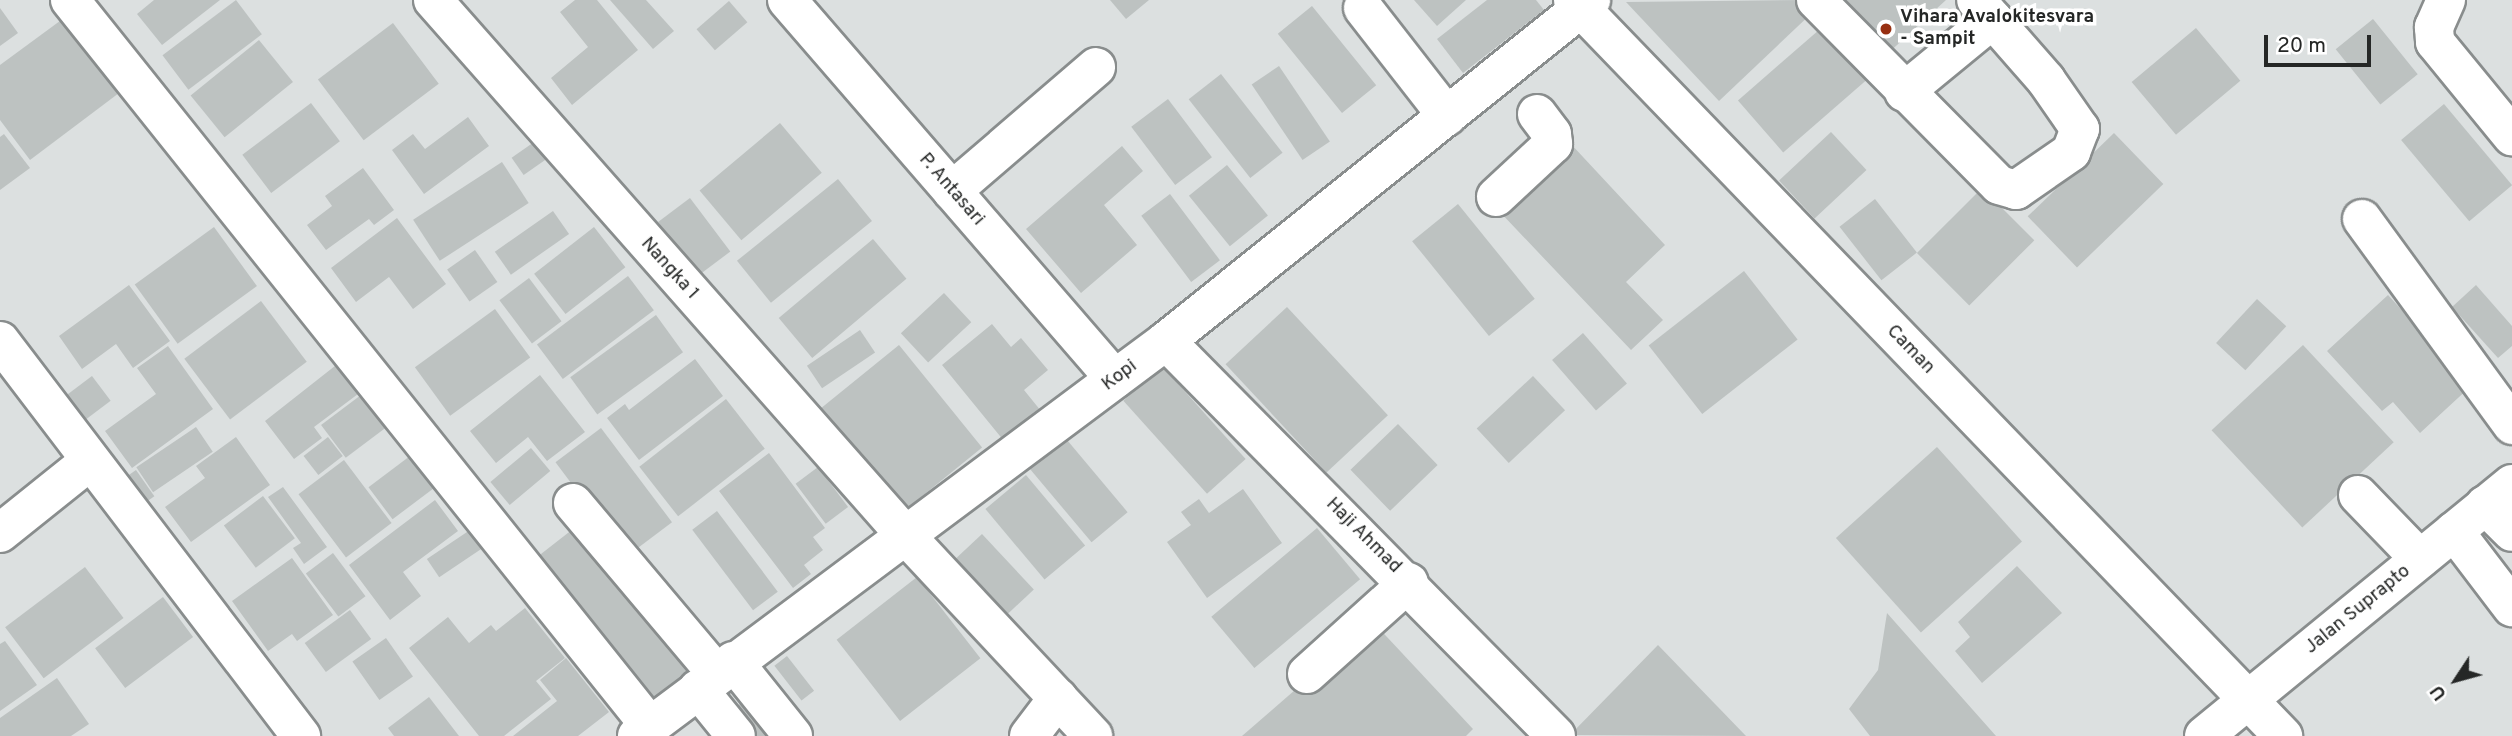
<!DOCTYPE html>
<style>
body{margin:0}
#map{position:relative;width:2512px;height:736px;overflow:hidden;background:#dce0e0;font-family:Overpass,sans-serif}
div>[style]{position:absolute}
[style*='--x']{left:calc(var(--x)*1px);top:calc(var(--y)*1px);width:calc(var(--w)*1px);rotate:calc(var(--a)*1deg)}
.building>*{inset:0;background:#bdc2c1;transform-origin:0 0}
.roads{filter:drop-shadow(2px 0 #898d8d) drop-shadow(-2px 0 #898d8d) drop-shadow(0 2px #898d8d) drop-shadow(0 -2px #898d8d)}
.minor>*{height:38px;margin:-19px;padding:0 19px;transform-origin:19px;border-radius:19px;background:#fff}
.dots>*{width:19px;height:19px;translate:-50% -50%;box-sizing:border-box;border:4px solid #fff;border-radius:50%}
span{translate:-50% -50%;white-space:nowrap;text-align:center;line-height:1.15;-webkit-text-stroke:7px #fff;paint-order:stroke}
.poi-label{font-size:19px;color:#252726;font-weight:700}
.left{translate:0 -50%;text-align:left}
.street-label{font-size:19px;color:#252726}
.north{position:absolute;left:2421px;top:645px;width:70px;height:70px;-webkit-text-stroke:5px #fff;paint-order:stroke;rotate:234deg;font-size:19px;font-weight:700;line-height:28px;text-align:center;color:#252726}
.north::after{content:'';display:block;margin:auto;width:24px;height:32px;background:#252726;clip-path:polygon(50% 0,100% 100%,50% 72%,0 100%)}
.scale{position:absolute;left:2264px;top:35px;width:107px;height:32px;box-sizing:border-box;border:4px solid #252726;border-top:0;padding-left:9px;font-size:21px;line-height:24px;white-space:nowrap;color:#252726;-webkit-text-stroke:5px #fff;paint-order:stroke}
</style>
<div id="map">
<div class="building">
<i style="clip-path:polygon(154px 0,220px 0,162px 45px,137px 14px)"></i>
<i style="left:236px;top:0;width:43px;height:92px;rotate:53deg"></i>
<i style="clip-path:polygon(575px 0,597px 0,638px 50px,572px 105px,551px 78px,588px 47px,560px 12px)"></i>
<i style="clip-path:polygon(610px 0,646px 0,674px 31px,653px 49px)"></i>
<i style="clip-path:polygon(1110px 0,1149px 0,1126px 19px)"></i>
<i style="clip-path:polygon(1414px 0,1466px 0,1437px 26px)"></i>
<i style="clip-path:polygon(1487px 0,1536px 0,1544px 10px,1463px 73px,1437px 39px)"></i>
<i style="clip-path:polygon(1803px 0,1814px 11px,1719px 101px,1626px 2px)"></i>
<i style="clip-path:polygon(1832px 0,1946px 0,1884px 57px)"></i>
<i style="left:729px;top:1px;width:28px;height:43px;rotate:49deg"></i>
<i style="left:1312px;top:6px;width:102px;height:44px;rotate:51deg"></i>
<i style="clip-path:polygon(0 8px,18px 33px,0 46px)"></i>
<i style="clip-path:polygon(64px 18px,119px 93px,30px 160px,0 120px,0 65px)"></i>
<i style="left:2373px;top:19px;width:71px;height:48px;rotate:51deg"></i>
<i style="left:393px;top:23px;width:76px;height:94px;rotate:53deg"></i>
<i style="left:1827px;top:23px;width:69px;height:118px;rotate:49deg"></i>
<i style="left:2196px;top:28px;width:69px;height:84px;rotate:50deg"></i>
<i style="left:259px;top:40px;width:54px;height:88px;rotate:51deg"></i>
<i style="left:1279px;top:66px;width:91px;height:33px;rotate:56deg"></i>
<i style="left:1221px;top:74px;width:100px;height:41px;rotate:52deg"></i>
<i style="left:1168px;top:99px;width:73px;height:46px;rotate:53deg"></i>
<i style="left:311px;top:103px;width:48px;height:86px;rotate:53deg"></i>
<i style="left:2444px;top:104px;width:106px;height:56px;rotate:50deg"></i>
<i style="clip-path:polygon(468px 117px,489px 146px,424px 194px,392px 150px,413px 134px,425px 149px)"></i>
<i style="left:780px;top:123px;width:65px;height:105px;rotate:50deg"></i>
<i style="left:1831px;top:132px;width:52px;height:71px;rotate:47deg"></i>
<i style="left:2114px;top:133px;width:71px;height:120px;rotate:46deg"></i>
<i style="clip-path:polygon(4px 134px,30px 168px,0 190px,0 137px)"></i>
<i style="left:537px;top:140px;width:21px;height:31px;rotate:55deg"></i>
<i style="clip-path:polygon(1570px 143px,1665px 245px,1626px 282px,1663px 320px,1631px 350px,1499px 211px)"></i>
<i style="clip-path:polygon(1122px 146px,1143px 171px,1104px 205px,1137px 245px,1081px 293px,1026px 229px)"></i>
<i style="left:502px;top:162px;width:49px;height:106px;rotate:57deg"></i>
<i style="left:1227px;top:165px;width:65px;height:49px;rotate:51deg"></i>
<i style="clip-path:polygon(363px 168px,394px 210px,374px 225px,369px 219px,326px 250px,307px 225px,332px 206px,325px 196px)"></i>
<i style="left:838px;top:179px;width:54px;height:130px;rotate:51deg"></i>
<i style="left:1982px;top:188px;width:74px;height:92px;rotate:45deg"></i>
<i style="left:1170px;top:194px;width:83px;height:36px;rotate:53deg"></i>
<i style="left:690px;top:198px;width:67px;height:40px;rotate:53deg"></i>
<i style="left:1875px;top:199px;width:68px;height:45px;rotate:52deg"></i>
<i style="left:1458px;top:204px;width:122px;height:59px;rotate:51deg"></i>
<i style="left:553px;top:211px;width:28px;height:71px;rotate:55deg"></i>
<i style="clip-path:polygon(397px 218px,446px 284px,413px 309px,389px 277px,356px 302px,331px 268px)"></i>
<i style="left:214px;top:227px;width:73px;height:98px;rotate:54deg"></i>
<i style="left:594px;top:227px;width:51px;height:76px;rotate:52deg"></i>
<i style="left:873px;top:239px;width:52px;height:123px;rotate:50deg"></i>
<i style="left:475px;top:250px;width:39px;height:34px;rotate:55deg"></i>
<i style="left:1744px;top:271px;width:87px;height:121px;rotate:52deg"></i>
<i style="left:628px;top:276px;width:43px;height:114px;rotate:53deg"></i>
<i style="left:529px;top:278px;width:54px;height:37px;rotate:53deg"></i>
<i style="clip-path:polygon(129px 285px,170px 341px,133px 368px,116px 344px,82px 369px,59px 336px)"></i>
<i style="clip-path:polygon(2476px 285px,2512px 326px,2512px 346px,2498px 358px,2452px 307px)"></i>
<i style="left:944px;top:293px;width:40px;height:59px;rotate:47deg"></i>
<i style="clip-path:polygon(2388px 295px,2471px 386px,2420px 433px,2393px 402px,2382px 411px,2327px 351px)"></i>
<i style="left:2257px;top:299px;width:40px;height:60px;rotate:43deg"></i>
<i style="left:261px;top:301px;width:76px;height:96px;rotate:53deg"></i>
<i style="left:1287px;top:307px;width:148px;height:84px;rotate:47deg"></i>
<i style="left:495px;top:309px;width:60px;height:99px;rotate:54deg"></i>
<i style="left:656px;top:315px;width:46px;height:106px;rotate:54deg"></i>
<i style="clip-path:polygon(992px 324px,1011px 347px,1021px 338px,1048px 370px,1024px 390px,1041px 411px,1004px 441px,942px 365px)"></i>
<i style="left:860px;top:330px;width:27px;height:64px;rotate:56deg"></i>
<i style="left:1583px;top:333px;width:67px;height:41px;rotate:49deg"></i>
<i style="left:899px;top:345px;width:132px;height:100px;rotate:51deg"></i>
<i style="left:2303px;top:345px;width:133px;height:125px;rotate:47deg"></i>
<i style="clip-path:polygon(168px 346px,213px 409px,132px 468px,105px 431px,156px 394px,137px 368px)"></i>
<i style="clip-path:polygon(695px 359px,723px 396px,639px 460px,607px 418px,625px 404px,629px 410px)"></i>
<i style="clip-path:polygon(340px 362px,362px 391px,314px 427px,322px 438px,294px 459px,265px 421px)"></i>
<i style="left:1162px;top:366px;width:125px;height:52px;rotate:48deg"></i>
<i style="clip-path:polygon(540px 375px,585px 432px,547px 461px,528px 437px,496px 463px,470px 431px)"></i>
<i style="left:92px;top:376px;width:31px;height:42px;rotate:53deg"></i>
<i style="left:1533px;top:376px;width:47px;height:77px;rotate:47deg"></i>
<i style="left:361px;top:395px;width:41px;height:50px;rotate:53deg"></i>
<i style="left:726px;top:399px;width:63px;height:110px;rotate:52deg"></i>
<i style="left:1398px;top:424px;width:57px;height:66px;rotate:46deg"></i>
<i style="left:196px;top:427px;width:30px;height:72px;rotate:56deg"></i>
<i style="left:601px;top:428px;width:118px;height:57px;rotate:53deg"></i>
<i style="left:1062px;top:434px;width:102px;height:47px;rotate:50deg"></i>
<i style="clip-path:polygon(236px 437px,270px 485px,191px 542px,165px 507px,205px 478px,196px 466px)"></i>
<i style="left:328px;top:437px;width:24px;height:31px;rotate:52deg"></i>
<i style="left:1937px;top:447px;width:127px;height:136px;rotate:48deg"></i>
<i style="left:531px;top:448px;width:30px;height:53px;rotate:50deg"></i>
<i style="clip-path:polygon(769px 453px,825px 528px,813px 537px,823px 550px,804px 565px,811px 574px,793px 588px,719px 491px)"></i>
<i style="left:410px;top:456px;width:40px;height:52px;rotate:53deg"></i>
<i style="left:344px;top:460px;width:79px;height:57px;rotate:53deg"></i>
<i style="left:818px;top:467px;width:50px;height:28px;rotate:53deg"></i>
<i style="left:136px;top:470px;width:32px;height:24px;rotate:55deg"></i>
<i style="left:1026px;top:475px;width:92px;height:53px;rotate:50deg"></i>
<i style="clip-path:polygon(283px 487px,327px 547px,304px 564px,293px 548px,301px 543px,268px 497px)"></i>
<i style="clip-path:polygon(1243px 489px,1282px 543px,1207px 598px,1167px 542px,1191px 525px,1181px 512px,1199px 499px,1209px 513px)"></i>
<i style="left:263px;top:496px;width:53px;height:49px;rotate:53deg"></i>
<i style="clip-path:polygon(435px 500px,458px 531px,403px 572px,421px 596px,390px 620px,349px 565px)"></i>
<i style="left:717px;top:511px;width:101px;height:31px;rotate:53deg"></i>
<i style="left:582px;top:522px;width:197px;height:61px;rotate:52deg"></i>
<i style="left:1317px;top:528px;width:67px;height:138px;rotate:50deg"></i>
<i style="left:470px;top:530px;width:22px;height:52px;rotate:56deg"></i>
<i style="left:982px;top:534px;width:76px;height:42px;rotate:47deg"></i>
<i style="left:333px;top:553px;width:54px;height:34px;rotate:53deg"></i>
<i style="clip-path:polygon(292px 558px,333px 615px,297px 641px,292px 634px,268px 651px,232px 601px)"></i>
<i style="clip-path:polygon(2017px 566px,2062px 613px,1982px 683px,1955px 651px,1970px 637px,1958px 622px)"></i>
<i style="left:85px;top:567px;width:64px;height:100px;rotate:53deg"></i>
<i style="left:917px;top:577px;width:103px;height:102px;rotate:52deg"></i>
<i style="left:163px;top:597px;width:50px;height:85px;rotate:53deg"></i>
<i style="clip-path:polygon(525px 608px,565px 658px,536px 681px,551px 699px,504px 736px,479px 736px,409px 648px,448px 617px,469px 643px,491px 625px,496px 631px)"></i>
<i style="left:350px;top:610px;width:36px;height:56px;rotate:54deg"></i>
<i style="clip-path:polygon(1887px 613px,1996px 736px,1870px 736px,1849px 709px,1878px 670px)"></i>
<i style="clip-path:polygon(1373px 622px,1473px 729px,1466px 736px,1242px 736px)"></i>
<i style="left:386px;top:638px;width:47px;height:41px;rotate:55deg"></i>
<i style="clip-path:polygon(5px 641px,37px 685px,0 711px,0 644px)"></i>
<i style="clip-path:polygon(1658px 645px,1746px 736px,1570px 735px)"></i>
<i style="left:787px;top:656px;width:44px;height:16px;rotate:52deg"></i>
<i style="clip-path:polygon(566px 658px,609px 712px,578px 736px,513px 736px,557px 701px,540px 680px)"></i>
<i style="clip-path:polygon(57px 678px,89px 724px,71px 736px,0 736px,0 718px)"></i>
<i style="clip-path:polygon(753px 693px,787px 736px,746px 736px,728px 714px)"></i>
<i style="clip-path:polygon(429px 697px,459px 736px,394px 736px,388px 728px)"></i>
</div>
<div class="roads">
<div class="minor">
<i style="--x:70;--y:0;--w:929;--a:51.38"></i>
<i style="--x:433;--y:0;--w:715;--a:48.57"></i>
<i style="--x:906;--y:536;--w:274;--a:46.9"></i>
<i style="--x:787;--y:0;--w:501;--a:49.13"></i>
<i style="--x:1573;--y:0;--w:1023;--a:46.03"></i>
<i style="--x:1816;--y:0;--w:260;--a:45.3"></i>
<i style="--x:1999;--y:185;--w:18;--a:16"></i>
<i style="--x:2016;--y:190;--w:67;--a:-34.6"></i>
<i style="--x:2071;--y:152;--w:25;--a:-69"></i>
<i style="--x:2080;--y:129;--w:60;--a:-124.8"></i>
<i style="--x:2046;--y:80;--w:106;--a:-131.2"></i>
<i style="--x:2446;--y:0;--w:30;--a:114"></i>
<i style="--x:2434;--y:27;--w:15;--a:86"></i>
<i style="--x:2435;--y:42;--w:122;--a:50.7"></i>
<i style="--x:1363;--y:8;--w:137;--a:52.1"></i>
<i style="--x:1904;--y:92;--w:115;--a:-39.4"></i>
<i style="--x:952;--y:191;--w:190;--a:-40.7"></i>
<i style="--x:1496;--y:197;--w:78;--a:-42.9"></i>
<i style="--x:1553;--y:144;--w:10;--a:-96"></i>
<i style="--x:1552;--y:134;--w:25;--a:-127"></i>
<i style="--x:2362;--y:219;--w:255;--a:53.9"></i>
<i style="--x:0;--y:341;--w:497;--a:52.7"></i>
<i style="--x:1166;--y:341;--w:555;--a:45.36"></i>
<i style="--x:2358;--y:495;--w:89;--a:45.9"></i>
<i style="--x:573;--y:503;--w:224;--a:49.9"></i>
<i style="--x:2485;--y:505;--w:38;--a:45"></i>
<i style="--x:2454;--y:531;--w:96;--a:52.7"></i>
<i style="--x:0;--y:533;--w:115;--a:-38.7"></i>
<i style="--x:733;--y:661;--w:96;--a:51.3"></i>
<i style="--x:1307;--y:674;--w:137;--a:-42"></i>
<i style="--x:698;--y:689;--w:60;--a:51"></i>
<i style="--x:637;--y:736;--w:660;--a:-36.75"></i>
<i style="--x:1166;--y:341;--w:545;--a:-38.74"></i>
<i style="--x:1029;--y:736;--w:48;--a:-52.7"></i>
<i style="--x:2204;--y:736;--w:398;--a:-39.3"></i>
</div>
</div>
<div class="dots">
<i style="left:1886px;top:29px;background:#972f11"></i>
</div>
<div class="poi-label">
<span class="left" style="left:1900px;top:29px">Vihara Avalokitesvara<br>- Sampit</span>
</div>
<div class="street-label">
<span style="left:951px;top:190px;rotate:49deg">P. Antasari</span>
<span style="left:669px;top:269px;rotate:48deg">Nangka 1</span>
<span style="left:1910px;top:350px;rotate:46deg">Caman</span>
<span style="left:1120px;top:376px;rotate:-37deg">Kopi</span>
<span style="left:1363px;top:536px;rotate:45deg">Haji Ahmad</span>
<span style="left:2358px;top:610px;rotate:-39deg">Jalan Suprapto</span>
</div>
<div class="north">U</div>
<div class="scale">20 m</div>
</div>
